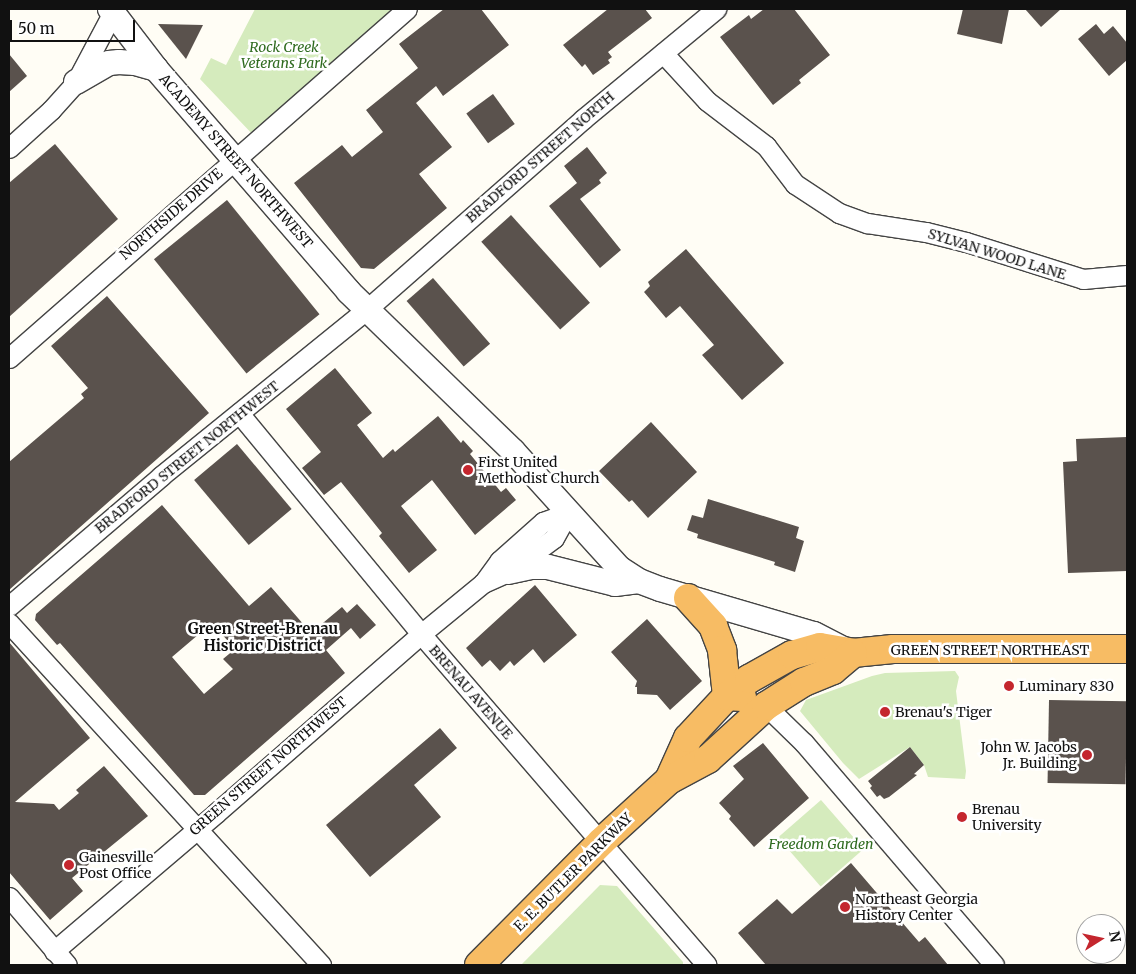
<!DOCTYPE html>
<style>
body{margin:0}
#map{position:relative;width:1136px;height:974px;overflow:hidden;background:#fffdf5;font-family:Merriweather,serif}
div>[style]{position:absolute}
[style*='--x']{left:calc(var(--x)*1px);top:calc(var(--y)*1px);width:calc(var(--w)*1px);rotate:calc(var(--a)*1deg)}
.green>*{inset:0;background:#d5ebbd;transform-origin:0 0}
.building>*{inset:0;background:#5a524d;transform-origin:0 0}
.roads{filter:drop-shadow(1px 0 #444) drop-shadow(-1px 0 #444) drop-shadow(0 1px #444) drop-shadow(0 -1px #444)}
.minor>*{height:19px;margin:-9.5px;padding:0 9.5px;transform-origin:9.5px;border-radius:9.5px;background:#fff}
.tertiary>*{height:24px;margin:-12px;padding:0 12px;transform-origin:12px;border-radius:12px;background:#fff}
.trunk>*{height:28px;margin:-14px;padding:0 14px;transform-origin:14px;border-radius:14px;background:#f7bc64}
.dots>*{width:14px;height:14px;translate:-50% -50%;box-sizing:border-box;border:2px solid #fff;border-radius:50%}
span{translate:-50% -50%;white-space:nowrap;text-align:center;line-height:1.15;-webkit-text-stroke:5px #fff;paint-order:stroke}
.park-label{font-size:14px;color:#2f6b1f;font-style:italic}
.street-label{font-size:14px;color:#111}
.poi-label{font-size:14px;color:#111}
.left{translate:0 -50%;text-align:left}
.right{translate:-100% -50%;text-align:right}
.neighbourhood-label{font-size:15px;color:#111;font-weight:700}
.frame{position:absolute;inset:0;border:10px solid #111;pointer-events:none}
.north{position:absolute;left:1076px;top:914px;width:50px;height:50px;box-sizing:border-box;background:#fff;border:1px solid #a0a0a0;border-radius:50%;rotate:80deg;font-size:14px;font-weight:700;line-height:20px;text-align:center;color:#111}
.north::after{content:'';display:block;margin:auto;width:18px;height:22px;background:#c4262e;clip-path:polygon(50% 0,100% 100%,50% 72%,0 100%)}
.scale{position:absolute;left:10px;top:20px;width:125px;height:22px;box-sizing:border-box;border:2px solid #111;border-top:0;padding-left:6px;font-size:15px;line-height:18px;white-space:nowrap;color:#111;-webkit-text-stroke:4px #fff;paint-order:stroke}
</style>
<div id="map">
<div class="green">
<i style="clip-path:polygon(255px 9px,407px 9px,257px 139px,200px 79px,211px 58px,226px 65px)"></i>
<i style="clip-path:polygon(955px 671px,959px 677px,956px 691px,966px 771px,965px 779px,928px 777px,924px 765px,910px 747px,859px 779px,843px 763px,800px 711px,806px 700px,872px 676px,885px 673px)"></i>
<i style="left:821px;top:800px;width:65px;height:57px;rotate:49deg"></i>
<i style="clip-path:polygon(600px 885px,617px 886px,683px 962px,683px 965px,521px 965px)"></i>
</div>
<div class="building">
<i style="clip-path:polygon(444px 9px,481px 9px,509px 45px,443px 96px,436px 86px,416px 103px,452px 147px,419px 174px,447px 208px,374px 269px,361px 268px,294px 183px,342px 145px,352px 157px,383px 132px,366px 110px,418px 68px,399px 44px)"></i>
<i style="clip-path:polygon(608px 9px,645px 9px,652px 18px,608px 52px,612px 57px,608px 60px,610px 63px,593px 75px,585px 64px,582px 67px,563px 45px)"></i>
<i style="clip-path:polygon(764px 9px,794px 9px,830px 55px,799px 80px,801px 83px,773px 105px,720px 37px,749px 15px,751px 19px)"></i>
<i style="clip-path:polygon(963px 9px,1009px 9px,1002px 44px,957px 34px)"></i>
<i style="clip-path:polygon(1025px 9px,1061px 9px,1041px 27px)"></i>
<i style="clip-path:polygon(158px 24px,203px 25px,186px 59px)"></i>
<i style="clip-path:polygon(1096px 24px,1104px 34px,1113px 26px,1127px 43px,1127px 60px,1109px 76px,1078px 39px)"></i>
<i style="clip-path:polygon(9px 54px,27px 76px,9px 92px)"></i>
<i style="left:493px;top:94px;width:37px;height:33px;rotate:54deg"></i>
<i style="clip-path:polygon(55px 144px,118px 219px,9px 317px,9px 183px)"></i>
<i style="clip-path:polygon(587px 147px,607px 173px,599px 180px,601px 183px,580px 199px,621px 250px,600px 268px,549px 206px,577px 183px,564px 166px)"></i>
<i style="left:227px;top:200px;width:147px;height:94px;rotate:51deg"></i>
<i style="left:511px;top:215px;width:118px;height:40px;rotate:48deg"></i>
<i style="clip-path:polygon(686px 249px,784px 363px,742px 400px,702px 355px,714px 345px,680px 306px,666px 318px,644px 292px,650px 286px,648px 282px)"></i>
<i style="left:433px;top:278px;width:87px;height:35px;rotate:49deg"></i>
<i style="clip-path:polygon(107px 296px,209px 413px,9px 590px,9px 462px,84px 398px,81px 394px,88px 388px,51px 346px)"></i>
<i style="clip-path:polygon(335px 368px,372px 413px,357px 425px,383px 458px,393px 449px,395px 452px,438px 416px,461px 443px,463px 440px,473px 451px,470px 454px,501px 492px,506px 488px,516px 500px,475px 535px,432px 480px,401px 506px,437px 550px,409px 573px,379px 536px,382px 533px,341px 482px,324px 495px,302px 468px,321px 452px,286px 409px)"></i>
<i style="clip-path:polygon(651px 422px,697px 472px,648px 518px,632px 500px,629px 502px,599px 471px)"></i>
<i style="clip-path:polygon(1127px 437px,1127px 571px,1068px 573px,1063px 462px,1077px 461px,1076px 439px)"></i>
<i style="left:237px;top:444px;width:85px;height:56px;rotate:50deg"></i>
<i style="clip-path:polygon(708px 499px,799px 527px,796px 538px,804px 541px,795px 572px,774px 565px,775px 562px,697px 538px,698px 534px,687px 530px,692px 515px,703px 518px)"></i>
<i style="clip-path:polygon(evenodd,162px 505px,249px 606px,271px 587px,311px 633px,342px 607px,347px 613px,357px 604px,376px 625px,360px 639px,351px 628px,326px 650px,345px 673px,205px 795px,194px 795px,60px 643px,57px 645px,35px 620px,36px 614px,162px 505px,212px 623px,235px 649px,223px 659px,233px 669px,204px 694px,172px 657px,212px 623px)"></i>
<i style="clip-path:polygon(535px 585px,577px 635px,544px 663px,533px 649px,514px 666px,510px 661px,500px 671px,490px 660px,482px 667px,466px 648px)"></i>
<i style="clip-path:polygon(647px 619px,702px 681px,670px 710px,657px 695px,637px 694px,637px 687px,635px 687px,637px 681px,611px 652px)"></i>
<i style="clip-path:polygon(9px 642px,90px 738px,15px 802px,54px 804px,59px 810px,79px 793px,76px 790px,104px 766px,148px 816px,72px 878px,83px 891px,50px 920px,9px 872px)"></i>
<i style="left:1049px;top:700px;width:78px;height:83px;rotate:1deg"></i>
<i style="clip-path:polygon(440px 728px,457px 748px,414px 785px,441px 817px,370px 877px,326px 825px)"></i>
<i style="clip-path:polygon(763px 743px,809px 798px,754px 847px,729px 819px,731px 816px,719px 803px,744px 779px,733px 766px)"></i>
<i style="clip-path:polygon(910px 747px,924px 765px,914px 774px,917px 775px,889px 797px,884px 799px,880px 795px,877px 797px,870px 788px,872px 786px,868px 781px)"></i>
<i style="clip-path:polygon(851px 863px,919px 942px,925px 937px,948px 965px,766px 965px,738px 933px,777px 899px,792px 914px)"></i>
</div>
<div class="roads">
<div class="minor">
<i style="--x:663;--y:53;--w:65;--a:47.5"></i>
<i style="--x:707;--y:101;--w:74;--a:37.3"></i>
<i style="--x:766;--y:146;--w:48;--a:52.7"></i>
<i style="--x:795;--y:184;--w:53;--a:33.4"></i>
<i style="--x:839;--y:213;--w:30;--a:20"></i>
<i style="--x:867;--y:223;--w:60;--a:8.7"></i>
<i style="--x:926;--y:232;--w:41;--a:14"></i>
<i style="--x:966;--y:242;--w:123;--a:17.5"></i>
<i style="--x:1083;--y:279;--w:44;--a:-5.2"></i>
<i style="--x:9;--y:148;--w:57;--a:-42.1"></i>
<i style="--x:51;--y:110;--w:38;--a:-48"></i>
<i style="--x:76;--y:82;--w:79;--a:-62.1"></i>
<i style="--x:9;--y:358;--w:529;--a:-41.25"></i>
<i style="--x:239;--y:413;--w:286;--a:50.5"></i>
<i style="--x:421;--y:634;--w:437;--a:49.2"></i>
<i style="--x:484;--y:582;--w:26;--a:-54"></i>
<i style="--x:499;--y:561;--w:59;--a:-41.6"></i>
<i style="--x:543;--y:522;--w:27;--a:-20"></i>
<i style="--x:9;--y:606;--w:200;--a:-40.5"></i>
<i style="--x:161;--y:476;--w:265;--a:-39"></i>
<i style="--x:367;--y:309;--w:288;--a:-41.3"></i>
<i style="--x:583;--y:119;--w:173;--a:-39.6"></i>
<i style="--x:9;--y:623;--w:463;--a:47.6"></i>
<i style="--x:766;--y:706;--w:53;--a:44.2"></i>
<i style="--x:804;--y:743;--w:292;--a:49.4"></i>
<i style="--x:9;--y:897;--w:89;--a:49.5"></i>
<i style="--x:54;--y:951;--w:213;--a:-40.4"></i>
<i style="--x:216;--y:813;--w:272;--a:-41.1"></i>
<i style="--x:421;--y:634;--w:80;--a:-39.4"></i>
<i style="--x:483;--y:583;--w:27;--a:-24"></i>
<i style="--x:508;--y:572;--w:57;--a:-36.5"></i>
<i style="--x:554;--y:538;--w:29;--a:-61"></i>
</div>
<div class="tertiary">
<i style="--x:110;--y:9;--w:76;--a:52.5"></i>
<i style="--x:156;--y:69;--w:295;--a:49.1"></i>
<i style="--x:349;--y:292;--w:228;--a:44.1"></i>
<i style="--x:513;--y:451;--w:158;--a:47.8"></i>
<i style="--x:619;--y:568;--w:24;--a:33"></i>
<i style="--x:639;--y:581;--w:22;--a:21"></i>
<i style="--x:660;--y:589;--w:160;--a:16.3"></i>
<i style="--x:814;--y:634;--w:31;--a:27"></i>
<i style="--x:76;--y:82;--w:38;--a:-30"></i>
<i style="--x:109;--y:63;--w:10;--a:-6"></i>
<i style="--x:119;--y:62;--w:16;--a:4"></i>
<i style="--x:135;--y:63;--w:22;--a:16"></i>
<i style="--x:508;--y:572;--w:25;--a:-12"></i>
<i style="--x:532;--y:567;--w:16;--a:0"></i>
<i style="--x:548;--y:567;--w:69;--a:14.2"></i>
<i style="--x:615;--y:584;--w:24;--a:-7"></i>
</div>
<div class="trunk">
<i style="--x:688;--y:598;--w:38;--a:48"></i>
<i style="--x:713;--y:626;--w:26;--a:69"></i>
<i style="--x:722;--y:650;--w:46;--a:83.8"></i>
<i style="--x:727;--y:696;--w:15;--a:4"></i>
<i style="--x:669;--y:780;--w:46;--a:-65.7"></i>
<i style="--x:688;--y:738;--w:57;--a:-47.1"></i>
<i style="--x:727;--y:696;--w:28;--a:-38"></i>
<i style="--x:749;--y:679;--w:49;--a:-29.2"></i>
<i style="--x:792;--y:655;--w:29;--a:-16"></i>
<i style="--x:820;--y:647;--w:34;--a:10"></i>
<i style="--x:853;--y:653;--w:40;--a:-5.7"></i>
<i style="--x:893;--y:649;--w:234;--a:0"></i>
<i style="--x:479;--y:965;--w:173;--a:-45.2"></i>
<i style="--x:601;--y:842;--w:92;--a:-42.4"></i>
<i style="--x:669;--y:780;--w:44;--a:-28.3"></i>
<i style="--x:708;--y:759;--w:79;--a:-42.4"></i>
<i style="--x:766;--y:706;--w:45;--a:-32.3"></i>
<i style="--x:804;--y:682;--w:31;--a:-22"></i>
<i style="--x:833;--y:670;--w:26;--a:-40"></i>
</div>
</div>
<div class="dots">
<i style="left:468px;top:470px;background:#c4262e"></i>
<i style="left:1009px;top:686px;background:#c4262e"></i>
<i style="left:885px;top:712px;background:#c4262e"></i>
<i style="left:1087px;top:755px;background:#c4262e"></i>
<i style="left:962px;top:817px;background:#c4262e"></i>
<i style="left:69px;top:865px;background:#c4262e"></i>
<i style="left:845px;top:907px;background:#c4262e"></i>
</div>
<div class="park-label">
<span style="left:284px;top:55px">Rock Creek<br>Veterans Park</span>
<span style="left:821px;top:844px">Freedom Garden</span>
</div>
<div class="street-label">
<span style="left:540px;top:157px;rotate:-41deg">BRADFORD STREET NORTH</span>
<span style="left:236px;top:161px;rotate:49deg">ACADEMY STREET NORTHWEST</span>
<span style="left:171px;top:214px;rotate:-41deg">NORTHSIDE DRIVE</span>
<span style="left:997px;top:254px;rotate:17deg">SYLVAN WOOD LANE</span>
<span style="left:187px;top:457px;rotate:-39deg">BRADFORD STREET NORTHWEST</span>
<span style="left:990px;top:650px">GREEN STREET NORTHEAST</span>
<span style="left:471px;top:692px;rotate:49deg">BRENAU AVENUE</span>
<span style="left:268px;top:766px;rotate:-41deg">GREEN STREET NORTHWEST</span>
<span style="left:573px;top:872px;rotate:-45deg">E. E. BUTLER PARKWAY</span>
</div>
<div class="poi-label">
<span class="left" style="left:478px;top:470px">First United<br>Methodist Church</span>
<span class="left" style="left:1019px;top:686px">Luminary 830</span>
<span class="left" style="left:895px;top:712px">Brenau's Tiger</span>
<span class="right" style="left:1077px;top:755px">John W. Jacobs<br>Jr. Building</span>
<span class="left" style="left:972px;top:817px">Brenau<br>University</span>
<span class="left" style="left:79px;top:865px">Gainesville<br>Post Office</span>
<span class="left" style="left:855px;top:907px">Northeast Georgia<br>History Center</span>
</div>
<div class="neighbourhood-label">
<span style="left:263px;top:637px">Green Street-Brenau<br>Historic District</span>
</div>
<div class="frame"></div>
<div class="north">N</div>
<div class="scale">50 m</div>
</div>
